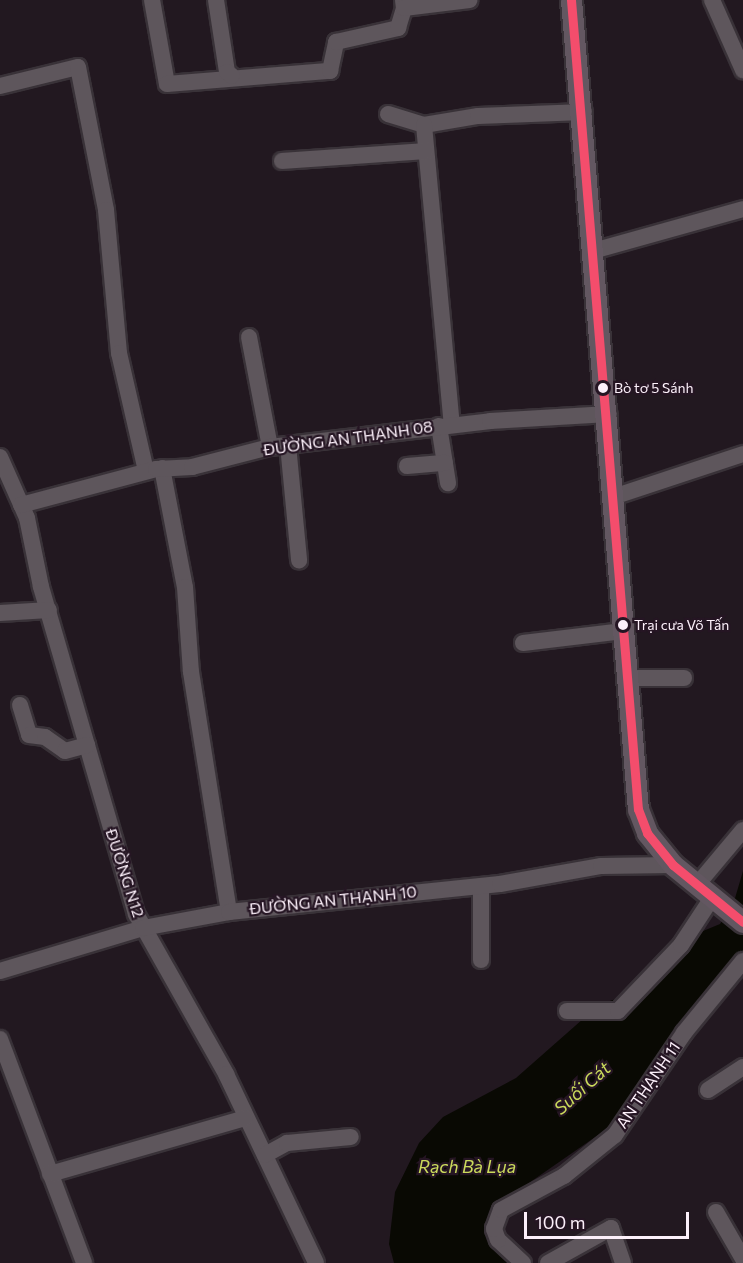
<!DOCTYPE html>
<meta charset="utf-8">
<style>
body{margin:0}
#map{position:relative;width:743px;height:1263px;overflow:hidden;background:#221820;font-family:Commissioner,sans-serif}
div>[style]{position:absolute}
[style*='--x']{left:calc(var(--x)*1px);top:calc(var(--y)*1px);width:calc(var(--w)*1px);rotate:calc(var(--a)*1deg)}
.water>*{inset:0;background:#090903}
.roads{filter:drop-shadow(2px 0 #393238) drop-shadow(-2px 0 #393238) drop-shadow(0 2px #393238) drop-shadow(0 -2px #393238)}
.minor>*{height:16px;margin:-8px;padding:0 8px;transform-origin:8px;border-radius:8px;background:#5e565c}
.major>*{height:21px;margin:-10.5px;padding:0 10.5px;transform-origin:10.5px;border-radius:10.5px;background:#635761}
.bus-1>*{height:9px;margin:-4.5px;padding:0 4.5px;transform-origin:4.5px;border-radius:4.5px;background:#f44d6c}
.dots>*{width:16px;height:16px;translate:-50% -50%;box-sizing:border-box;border:3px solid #251523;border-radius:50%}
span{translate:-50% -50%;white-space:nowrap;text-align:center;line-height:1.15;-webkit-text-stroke:4.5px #251523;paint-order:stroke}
.bus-label{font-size:14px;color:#fcf0fa}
.left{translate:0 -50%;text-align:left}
.street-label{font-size:16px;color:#fcf0fa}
.water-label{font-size:18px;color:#cbda5c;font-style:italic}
.scale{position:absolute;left:524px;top:1212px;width:165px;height:27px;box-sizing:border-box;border:3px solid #fcf0fa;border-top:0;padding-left:8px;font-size:18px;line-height:21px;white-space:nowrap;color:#fcf0fa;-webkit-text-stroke:4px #251523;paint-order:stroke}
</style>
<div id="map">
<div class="water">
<i style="clip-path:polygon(743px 871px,743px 951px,611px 1126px,506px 1199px,497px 1245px,507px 1263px,394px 1263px,389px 1244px,395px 1192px,419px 1143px,443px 1117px,516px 1078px,600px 1004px,629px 995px,679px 941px,720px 924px,733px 905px)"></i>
</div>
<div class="roads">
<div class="minor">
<i style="--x:152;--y:0;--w:85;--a:79.9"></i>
<i style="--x:167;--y:84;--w:164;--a:-4.6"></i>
<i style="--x:330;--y:71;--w:30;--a:-78"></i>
<i style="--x:336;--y:42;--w:64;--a:-12.7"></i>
<i style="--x:398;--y:28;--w:21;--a:-73"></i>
<i style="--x:216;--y:0;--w:73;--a:81.3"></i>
<i style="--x:227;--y:72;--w:6;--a:39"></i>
<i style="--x:403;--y:0;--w:8;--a:83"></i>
<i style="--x:404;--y:8;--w:66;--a:-6.9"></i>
<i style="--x:712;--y:0;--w:77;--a:66.1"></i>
<i style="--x:0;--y:86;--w:80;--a:-13.7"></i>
<i style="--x:78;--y:67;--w:146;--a:78.9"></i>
<i style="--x:106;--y:210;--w:144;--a:84.8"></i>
<i style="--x:119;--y:353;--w:121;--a:77.1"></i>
<i style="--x:388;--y:114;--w:38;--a:17"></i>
<i style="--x:424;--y:125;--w:55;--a:-9.5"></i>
<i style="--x:478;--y:116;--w:106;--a:-2.2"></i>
<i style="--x:424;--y:125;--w:301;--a:84.7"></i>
<i style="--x:282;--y:161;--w:144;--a:-4"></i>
<i style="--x:593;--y:251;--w:156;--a:-15.6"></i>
<i style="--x:249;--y:337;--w:112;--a:79.2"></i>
<i style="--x:439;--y:426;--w:58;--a:81"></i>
<i style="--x:288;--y:445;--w:116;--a:84.5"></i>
<i style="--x:0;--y:457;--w:67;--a:66.1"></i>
<i style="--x:27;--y:518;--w:70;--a:78.5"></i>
<i style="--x:41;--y:587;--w:341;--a:73.8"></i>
<i style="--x:136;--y:914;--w:184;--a:60.6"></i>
<i style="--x:226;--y:1074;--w:209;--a:64.5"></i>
<i style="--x:407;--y:466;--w:38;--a:-5"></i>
<i style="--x:162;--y:468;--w:121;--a:79.1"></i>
<i style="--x:185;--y:587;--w:85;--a:86"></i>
<i style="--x:191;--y:672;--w:243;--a:81"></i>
<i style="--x:613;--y:497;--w:137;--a:-18.3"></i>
<i style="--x:21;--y:505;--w:140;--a:-14.9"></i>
<i style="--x:156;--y:469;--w:36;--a:-3"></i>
<i style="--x:192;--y:467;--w:81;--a:-14.4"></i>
<i style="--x:270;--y:447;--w:222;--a:-6.7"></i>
<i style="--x:490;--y:421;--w:119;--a:-3.4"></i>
<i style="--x:0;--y:613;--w:49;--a:-3.5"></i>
<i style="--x:523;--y:643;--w:101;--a:-6.8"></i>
<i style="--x:627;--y:678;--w:57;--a:0"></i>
<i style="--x:20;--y:705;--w:31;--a:73"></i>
<i style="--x:29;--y:735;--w:16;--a:7"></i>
<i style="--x:45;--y:737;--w:24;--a:35"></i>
<i style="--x:65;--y:751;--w:23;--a:-15"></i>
<i style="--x:481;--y:886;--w:74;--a:90"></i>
<i style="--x:696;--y:886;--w:73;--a:-50"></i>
<i style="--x:0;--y:971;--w:149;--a:-16.7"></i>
<i style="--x:143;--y:928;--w:87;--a:-10.5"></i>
<i style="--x:229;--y:912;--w:272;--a:-5.9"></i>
<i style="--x:500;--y:884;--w:103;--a:-10.1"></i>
<i style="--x:601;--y:866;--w:72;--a:-0.8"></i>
<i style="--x:567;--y:1011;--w:51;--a:0"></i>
<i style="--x:618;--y:1011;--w:91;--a:-46.3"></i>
<i style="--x:681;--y:945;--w:56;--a:-56.6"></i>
<i style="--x:0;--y:1039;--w:239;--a:69.4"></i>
<i style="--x:708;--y:1090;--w:42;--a:-33.3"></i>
<i style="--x:265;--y:1155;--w:25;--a:-29"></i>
<i style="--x:287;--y:1143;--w:64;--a:-5.4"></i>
<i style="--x:50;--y:1174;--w:203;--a:-16"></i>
<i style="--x:716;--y:1212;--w:54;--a:60.1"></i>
<i style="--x:523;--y:1263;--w:34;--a:-137"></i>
<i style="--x:498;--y:1240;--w:12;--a:-110"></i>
<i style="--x:494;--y:1229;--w:20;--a:-70"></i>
<i style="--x:501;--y:1210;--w:72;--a:-28.4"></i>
<i style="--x:564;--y:1176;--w:65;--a:-38.8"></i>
<i style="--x:615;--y:1135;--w:123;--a:-55.9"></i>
<i style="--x:684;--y:1033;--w:93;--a:-50.7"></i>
<i style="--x:548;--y:1263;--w:72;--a:-29.1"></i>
<i style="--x:611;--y:1228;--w:37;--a:71"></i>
</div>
<div class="major">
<i style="--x:571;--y:0;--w:812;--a:85.27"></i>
<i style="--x:638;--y:809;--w:26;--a:69"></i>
<i style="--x:647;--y:833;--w:41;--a:50.9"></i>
<i style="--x:673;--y:865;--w:90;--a:39.2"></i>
</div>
</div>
<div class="bus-1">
<i style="--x:571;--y:0;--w:812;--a:85.27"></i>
<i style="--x:638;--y:809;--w:26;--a:69"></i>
<i style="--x:647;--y:833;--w:41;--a:50.9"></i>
<i style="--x:673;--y:865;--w:90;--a:39.2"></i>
</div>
<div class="dots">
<i style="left:603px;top:388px;background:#fcf0fa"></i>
<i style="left:623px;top:625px;background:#fcf0fa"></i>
</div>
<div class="bus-label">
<span class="left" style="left:614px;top:388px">Bò tơ 5 Sánh</span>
<span class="left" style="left:634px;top:625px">Trại cưa Võ Tấn</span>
</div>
<div class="street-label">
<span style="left:348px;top:438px;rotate:-8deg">ĐƯỜNG AN THẠNH 08</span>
<span style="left:125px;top:873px;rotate:72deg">ĐƯỜNG N12</span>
<span style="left:333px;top:900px;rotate:-6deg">ĐƯỜNG AN THẠNH 10</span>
<span style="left:648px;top:1085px;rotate:-56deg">AN THẠNH 11</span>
</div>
<div class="water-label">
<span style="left:582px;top:1088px;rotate:-42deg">Suối Cát</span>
<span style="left:467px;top:1166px">Rạch Bà Lụa</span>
</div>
<div class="scale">100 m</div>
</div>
